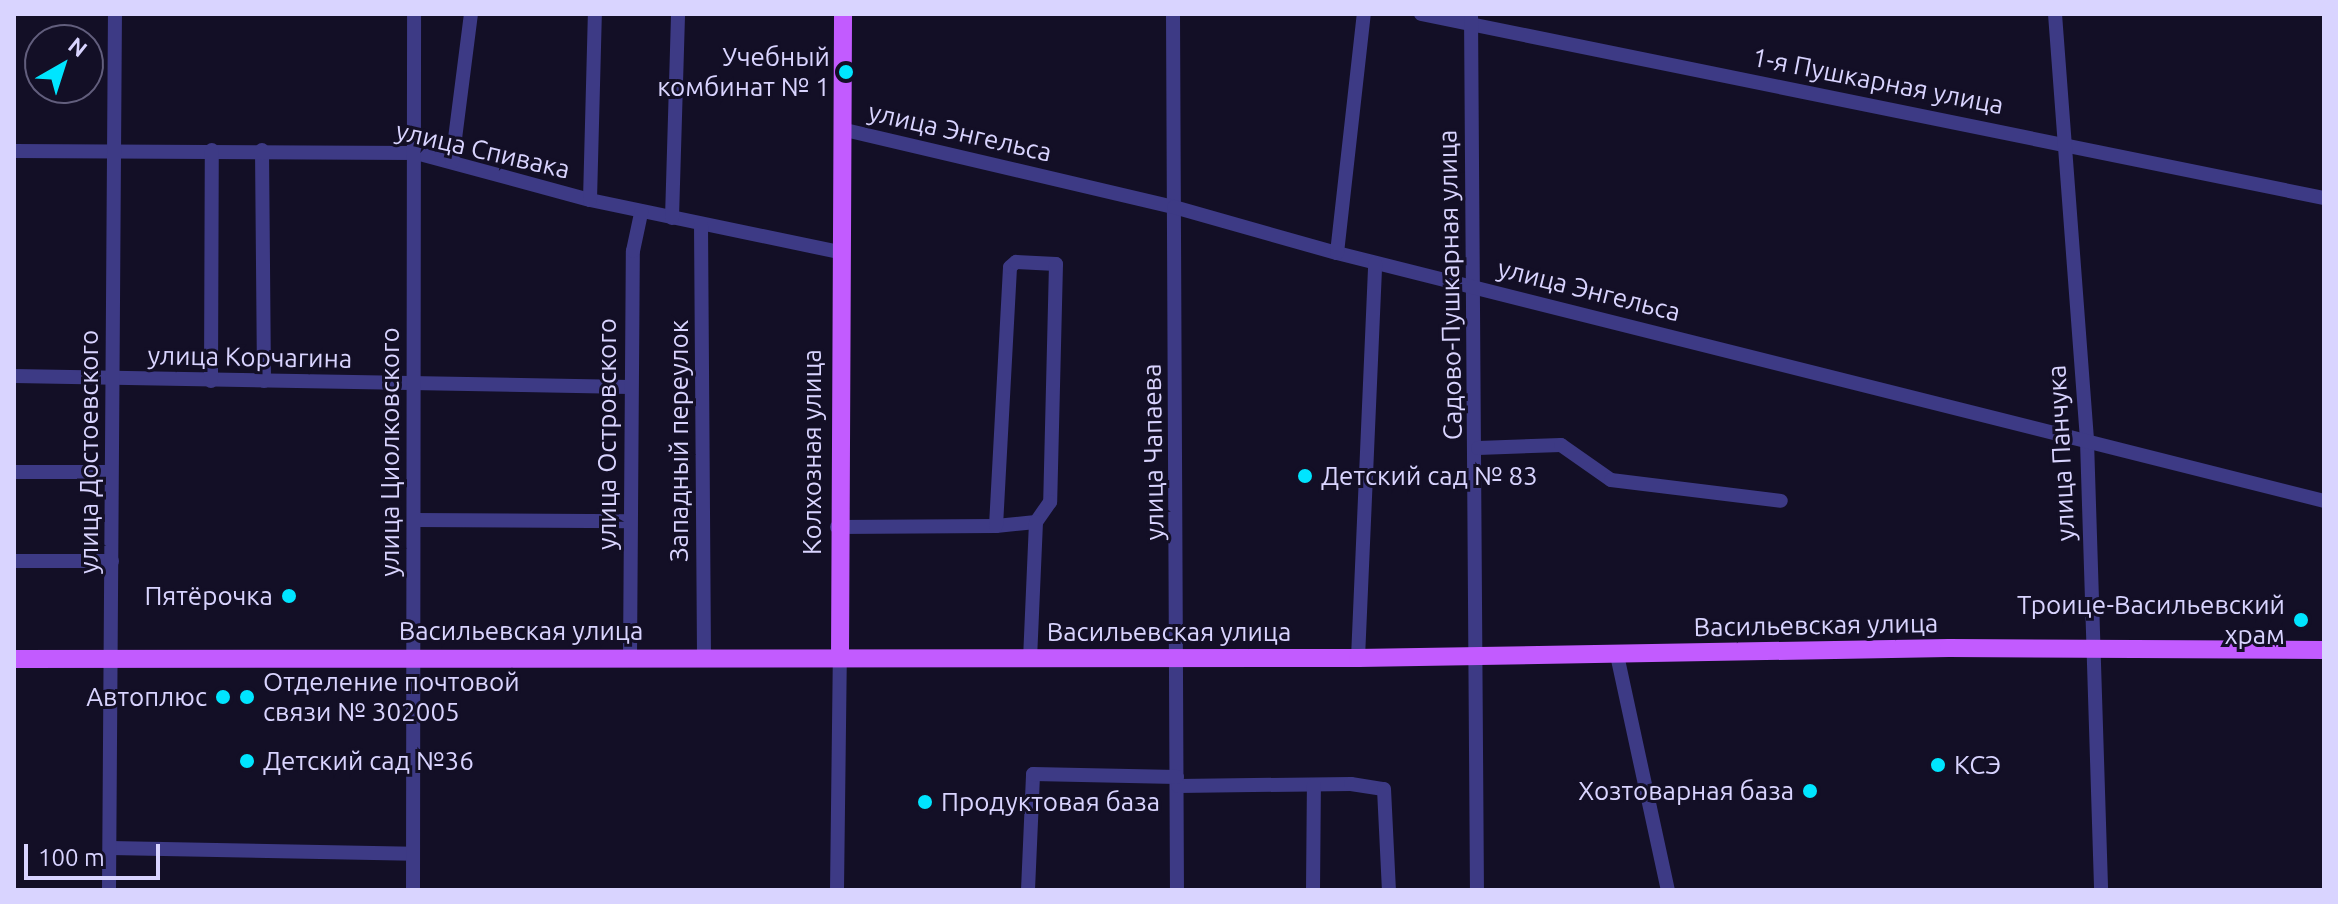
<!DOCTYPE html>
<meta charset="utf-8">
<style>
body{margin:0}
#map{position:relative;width:2338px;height:904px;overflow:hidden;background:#130f26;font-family:Ubuntu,sans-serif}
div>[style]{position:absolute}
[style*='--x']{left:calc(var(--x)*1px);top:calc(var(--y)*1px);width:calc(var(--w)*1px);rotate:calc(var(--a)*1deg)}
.minor>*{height:14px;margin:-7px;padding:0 7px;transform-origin:7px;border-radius:7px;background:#3d3a85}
.major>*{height:18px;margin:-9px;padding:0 9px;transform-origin:9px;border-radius:9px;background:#c25bff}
.dots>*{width:22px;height:22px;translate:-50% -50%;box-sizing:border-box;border:4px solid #130f26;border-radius:50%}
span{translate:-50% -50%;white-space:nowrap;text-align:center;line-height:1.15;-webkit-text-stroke:6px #130f26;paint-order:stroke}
.poi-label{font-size:26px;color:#d9d4ff}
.right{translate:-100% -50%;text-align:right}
.left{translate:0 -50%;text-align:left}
.street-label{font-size:26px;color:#d9d4ff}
.frame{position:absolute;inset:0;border:16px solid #d9d4ff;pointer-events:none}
.north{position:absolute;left:24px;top:24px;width:80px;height:80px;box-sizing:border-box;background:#130f26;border:2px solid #625e7d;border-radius:50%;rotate:39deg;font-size:22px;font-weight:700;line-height:32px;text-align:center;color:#d9d4ff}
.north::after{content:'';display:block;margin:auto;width:28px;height:36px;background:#00e5ff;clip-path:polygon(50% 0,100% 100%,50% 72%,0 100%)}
.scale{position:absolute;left:24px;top:844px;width:136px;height:36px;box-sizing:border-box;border:4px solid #d9d4ff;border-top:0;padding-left:10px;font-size:24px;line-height:28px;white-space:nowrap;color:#d9d4ff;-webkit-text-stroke:6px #130f26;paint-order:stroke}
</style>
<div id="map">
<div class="minor">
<i style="--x:1173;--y:14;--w:876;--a:89.74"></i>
<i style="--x:1421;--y:14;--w:922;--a:11.52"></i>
<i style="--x:1471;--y:14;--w:876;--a:89.61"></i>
<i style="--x:2055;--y:14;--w:428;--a:85.7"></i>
<i style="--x:2087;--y:441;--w:449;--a:88.2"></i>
<i style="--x:841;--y:129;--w:342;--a:13.2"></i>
<i style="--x:1174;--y:207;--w:169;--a:15.8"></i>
<i style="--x:1337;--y:253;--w:1018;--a:14.1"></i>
<i style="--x:262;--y:150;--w:231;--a:89.5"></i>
<i style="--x:14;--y:151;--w:402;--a:0.3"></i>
<i style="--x:416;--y:153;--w:180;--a:15.1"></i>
<i style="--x:590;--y:200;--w:254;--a:11.8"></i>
<i style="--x:452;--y:162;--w:149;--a:-82.7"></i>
<i style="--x:590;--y:200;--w:186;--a:-88.5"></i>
<i style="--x:672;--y:218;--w:204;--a:-88.3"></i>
<i style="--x:701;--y:225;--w:432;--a:89.6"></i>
<i style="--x:1337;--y:253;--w:241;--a:-83.6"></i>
<i style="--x:14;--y:376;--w:616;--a:1.02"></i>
<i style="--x:211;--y:381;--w:231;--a:-89.8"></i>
<i style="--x:1478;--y:448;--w:83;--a:-2.1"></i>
<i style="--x:1561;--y:445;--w:61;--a:35"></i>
<i style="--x:1611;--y:480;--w:171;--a:7"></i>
<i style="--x:14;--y:472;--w:97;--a:0"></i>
<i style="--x:414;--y:520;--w:216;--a:0.3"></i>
<i style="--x:996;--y:526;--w:40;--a:-5.7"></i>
<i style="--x:837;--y:527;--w:159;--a:-0.4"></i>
<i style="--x:996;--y:526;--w:259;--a:-86.9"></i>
<i style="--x:1010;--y:267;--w:8;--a:-40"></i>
<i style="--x:1016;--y:262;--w:40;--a:2.9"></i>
<i style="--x:1056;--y:264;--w:238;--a:91.4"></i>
<i style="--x:1050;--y:502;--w:24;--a:125"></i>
<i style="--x:1036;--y:522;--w:137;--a:92.5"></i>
<i style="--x:14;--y:561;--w:98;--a:0"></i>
<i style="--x:1617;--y:655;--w:240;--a:77.8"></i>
<i style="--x:630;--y:658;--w:407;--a:-89.6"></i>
<i style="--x:633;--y:251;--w:40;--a:-78"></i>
<i style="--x:1358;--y:658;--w:395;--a:-87.5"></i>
<i style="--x:1178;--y:786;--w:173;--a:-0.7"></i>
<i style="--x:1351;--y:784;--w:33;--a:9"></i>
<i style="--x:1384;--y:789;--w:101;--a:87.2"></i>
<i style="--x:110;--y:848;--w:303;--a:1.1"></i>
<i style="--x:109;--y:890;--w:876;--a:-89.61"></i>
<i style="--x:413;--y:890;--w:876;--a:-89.93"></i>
<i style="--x:837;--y:890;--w:232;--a:-89.3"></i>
<i style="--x:1028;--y:890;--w:116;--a:-87.5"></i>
<i style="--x:1033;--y:774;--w:144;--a:1.2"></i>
<i style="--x:1313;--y:890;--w:105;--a:-89.5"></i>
</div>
<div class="major">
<i style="--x:840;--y:658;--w:644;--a:-89.73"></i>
<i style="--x:14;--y:659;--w:1344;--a:-0.04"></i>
<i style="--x:1358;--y:658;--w:591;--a:-0.97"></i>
<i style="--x:1949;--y:648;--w:375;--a:0.3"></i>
</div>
<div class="dots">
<i style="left:846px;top:72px;background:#00e5ff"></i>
<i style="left:1305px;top:476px;background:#00e5ff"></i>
<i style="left:289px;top:596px;background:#00e5ff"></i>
<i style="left:2301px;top:620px;background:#00e5ff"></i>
<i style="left:223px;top:697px;background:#00e5ff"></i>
<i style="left:247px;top:697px;background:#00e5ff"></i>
<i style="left:247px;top:761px;background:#00e5ff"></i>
<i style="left:1938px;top:765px;background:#00e5ff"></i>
<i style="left:1810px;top:791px;background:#00e5ff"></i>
<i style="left:925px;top:802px;background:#00e5ff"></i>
</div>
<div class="poi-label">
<span class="right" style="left:830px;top:72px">Учебный<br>комбинат № 1</span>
<span class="left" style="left:1321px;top:476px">Детский сад № 83</span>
<span class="right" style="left:273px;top:596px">Пятёрочка</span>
<span class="right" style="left:2285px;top:620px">Троице-Васильевский<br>храм</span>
<span class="left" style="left:263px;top:697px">Отделение почтовой<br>связи № 302005</span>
<span class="right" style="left:207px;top:697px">Автоплюс</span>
<span class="left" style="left:263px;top:761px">Детский сад №36</span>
<span class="left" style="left:1954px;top:765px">КСЭ</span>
<span class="right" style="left:1794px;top:791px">Хозтоварная база</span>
<span class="left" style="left:941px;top:802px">Продуктовая база</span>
</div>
<div class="street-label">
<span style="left:1878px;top:81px;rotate:11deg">1-я Пушкарная улица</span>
<span style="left:960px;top:132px;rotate:13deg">улица Энгельса</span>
<span style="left:483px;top:150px;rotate:13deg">улица Спивака</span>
<span style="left:1450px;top:285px;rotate:-91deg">Садово-Пушкарная улица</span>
<span style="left:1589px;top:290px;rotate:14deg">улица Энгельса</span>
<span style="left:250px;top:357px;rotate:1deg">улица Корчагина</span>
<span style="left:607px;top:434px;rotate:-90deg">улица Островского</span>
<span style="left:679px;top:441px;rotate:-90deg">Западный переулок</span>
<span style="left:89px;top:452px;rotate:-90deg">улица Достоевского</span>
<span style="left:390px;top:452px;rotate:-90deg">улица Циолковского</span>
<span style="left:812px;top:452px;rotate:-90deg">Колхозная улица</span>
<span style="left:1153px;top:452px;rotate:-91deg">улица Чапаева</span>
<span style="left:2061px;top:453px;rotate:-93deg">улица Панчука</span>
<span style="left:1816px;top:625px;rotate:-1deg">Васильевская улица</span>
<span style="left:521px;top:631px">Васильевская улица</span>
<span style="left:1169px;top:632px">Васильевская улица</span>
</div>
<div class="frame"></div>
<div class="north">N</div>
<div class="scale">100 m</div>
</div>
